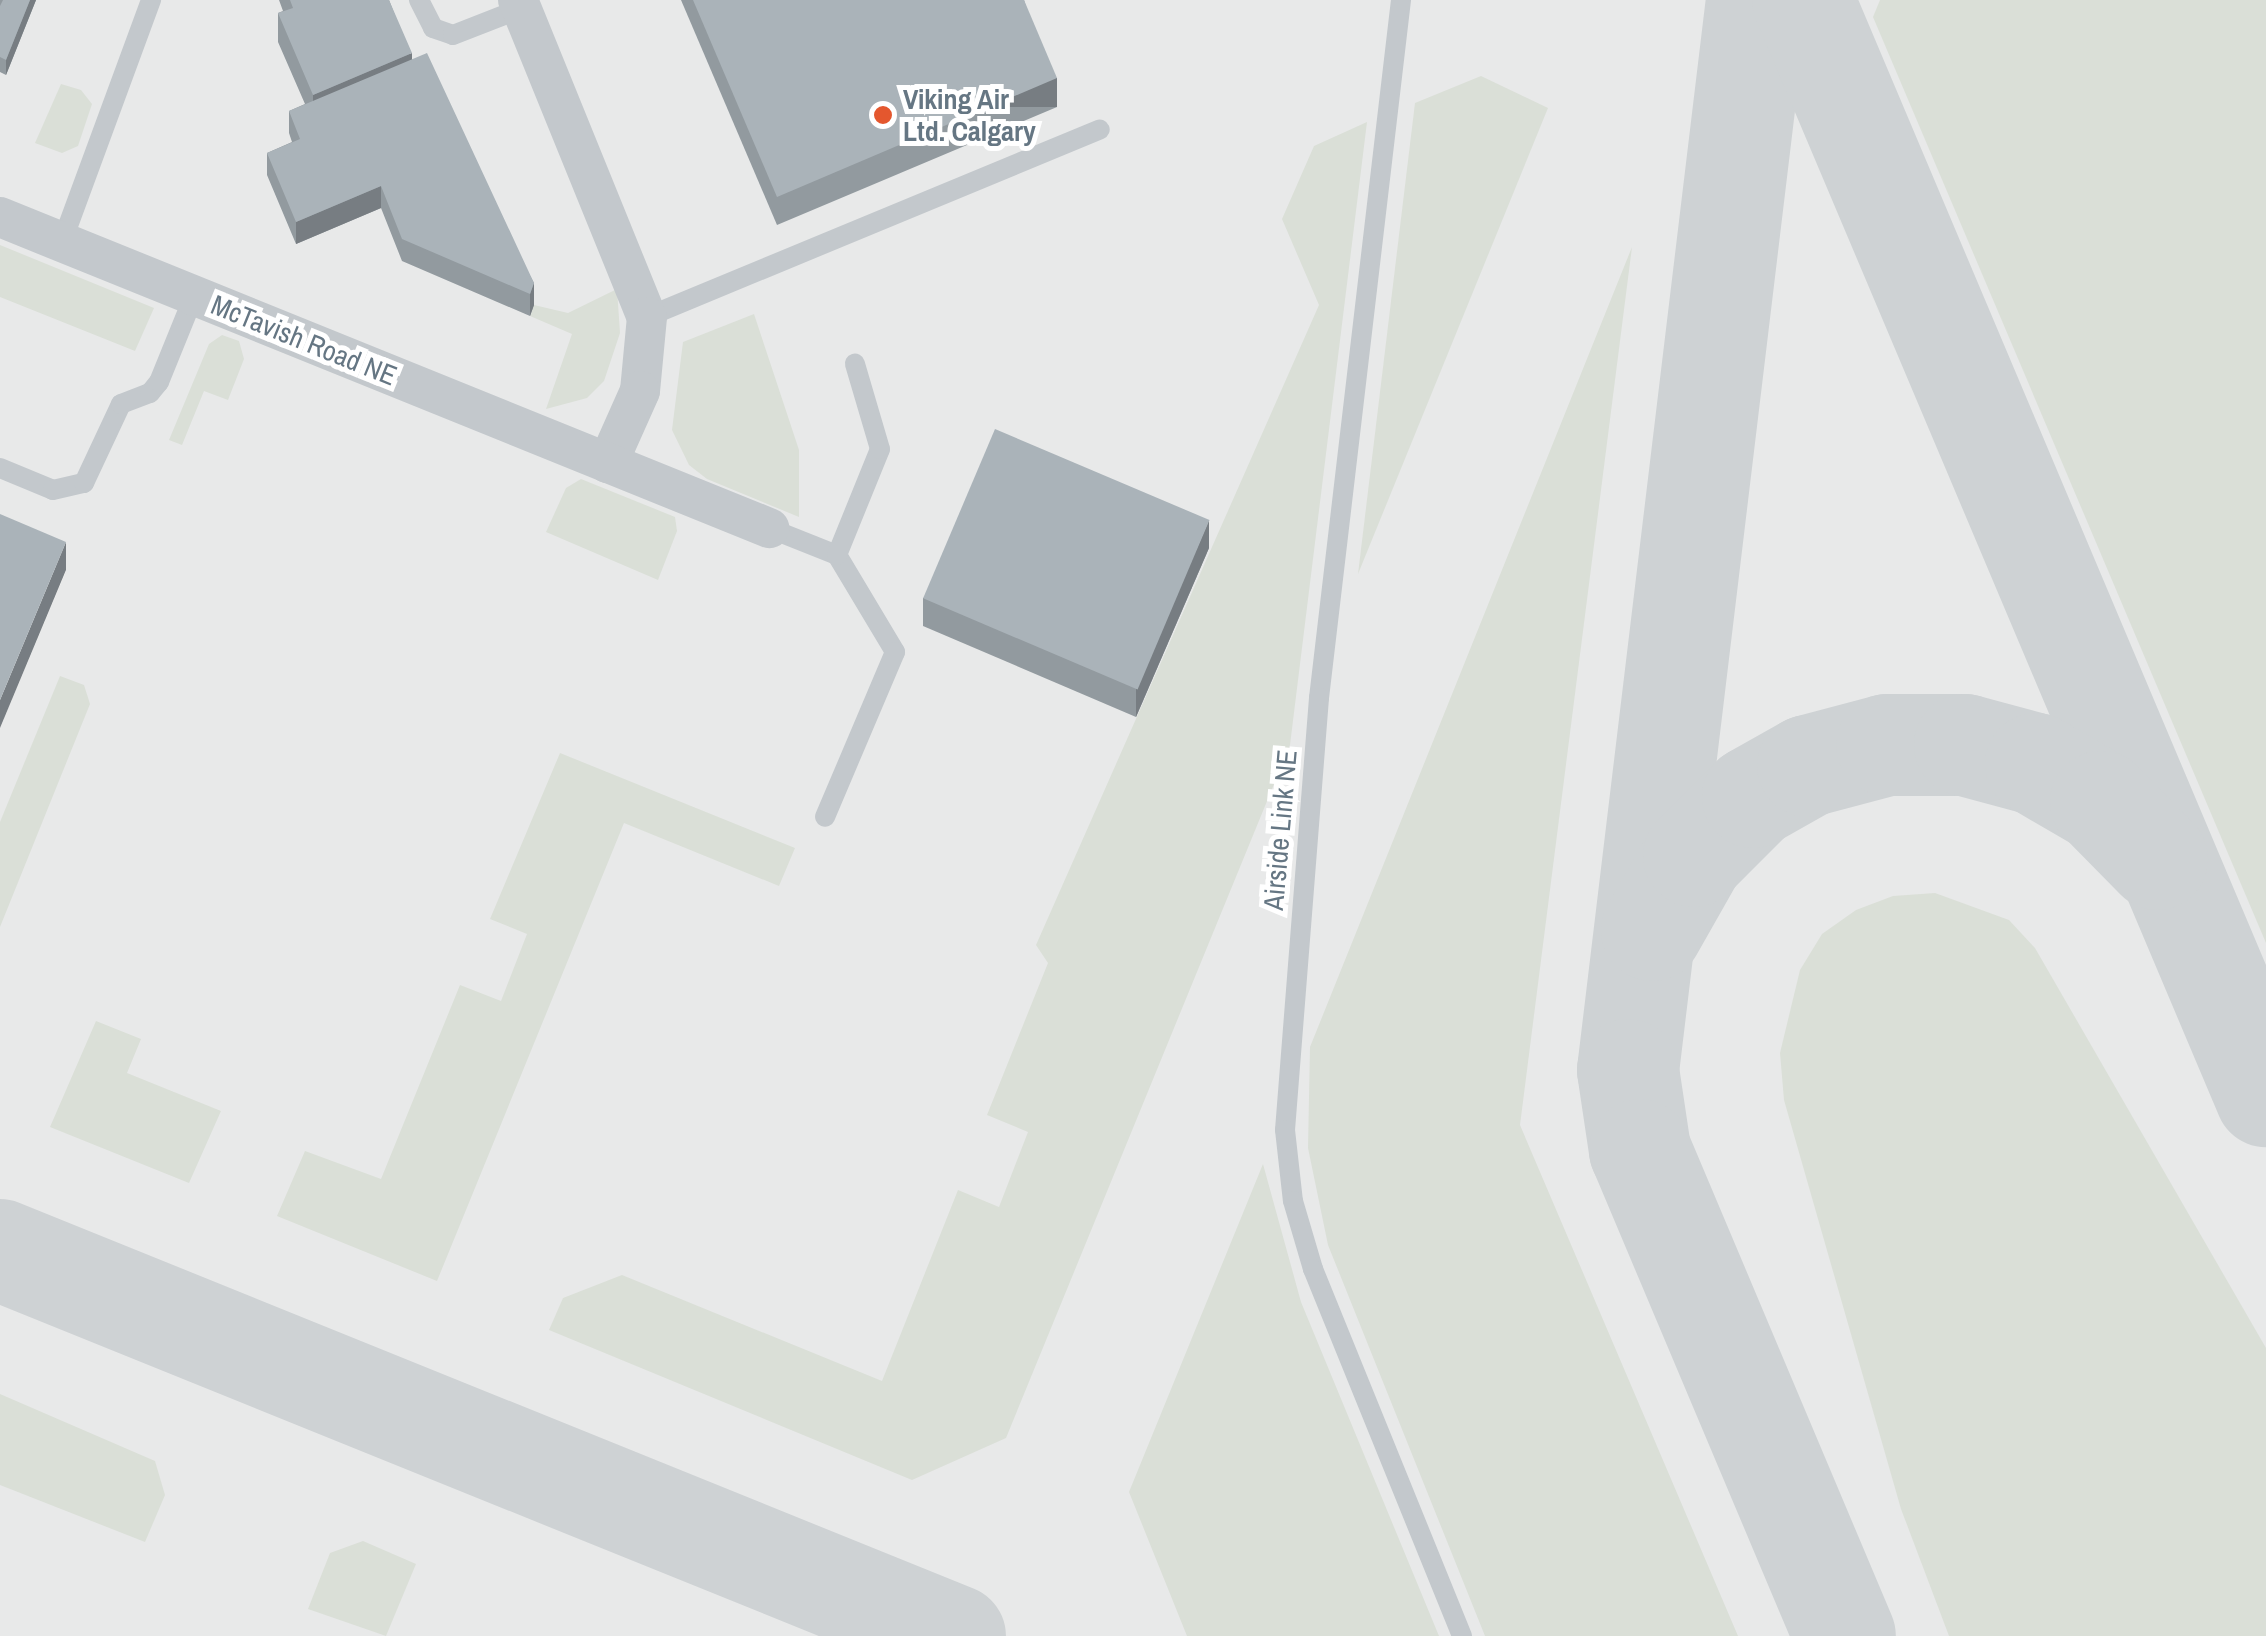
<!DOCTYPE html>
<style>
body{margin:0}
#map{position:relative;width:2266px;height:1636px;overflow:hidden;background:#fafaf8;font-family:"Archivo Narrow",sans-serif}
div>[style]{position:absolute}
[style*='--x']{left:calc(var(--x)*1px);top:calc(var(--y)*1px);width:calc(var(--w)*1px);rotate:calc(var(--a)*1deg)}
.built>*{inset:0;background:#e8e9e9}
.green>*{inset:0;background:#dadfd7}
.taxiway>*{height:102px;margin:-51px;padding:0 51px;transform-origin:51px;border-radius:51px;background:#ced2d4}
.service>*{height:20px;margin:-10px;padding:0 10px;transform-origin:10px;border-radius:10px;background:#c3c8cc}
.minor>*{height:40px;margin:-20px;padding:0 20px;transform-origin:20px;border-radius:20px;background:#c3c8cc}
.wall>*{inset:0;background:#929a9f}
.shaded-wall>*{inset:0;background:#777d82;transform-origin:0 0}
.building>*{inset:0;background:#aab3b9;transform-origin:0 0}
.dots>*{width:28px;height:28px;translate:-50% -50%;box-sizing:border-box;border:5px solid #fff;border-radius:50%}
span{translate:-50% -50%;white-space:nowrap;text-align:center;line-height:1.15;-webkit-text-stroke:10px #fff;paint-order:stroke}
.poi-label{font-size:28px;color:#657683;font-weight:700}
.left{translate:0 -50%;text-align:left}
.street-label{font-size:28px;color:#657683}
</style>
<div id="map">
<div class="built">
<i style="clip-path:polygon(0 0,2266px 0,2266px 1636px,0 1636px,0 728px,66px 571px,0 543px)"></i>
</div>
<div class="green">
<i style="clip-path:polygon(1880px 0,2266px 0,2266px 943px,1873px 17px)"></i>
<i style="clip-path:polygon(1481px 76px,1548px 108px,1358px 574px,1415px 103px)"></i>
<i style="clip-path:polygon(61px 84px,81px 90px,92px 104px,78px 146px,62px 153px,35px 143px)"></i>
<i style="clip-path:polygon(1367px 122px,1290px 745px,1006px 1438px,912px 1480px,549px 1330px,563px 1298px,622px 1275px,882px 1381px,958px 1190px,999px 1207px,1028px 1132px,987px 1115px,1048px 963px,1036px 945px,1319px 305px,1282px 219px,1314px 146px)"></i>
<i style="clip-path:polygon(0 245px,154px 308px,135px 351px,0 297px)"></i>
<i style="clip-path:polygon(1632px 247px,1520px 1125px,1738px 1636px,1485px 1636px,1328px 1245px,1308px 1148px,1310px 1047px)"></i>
<i style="clip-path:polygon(617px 289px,620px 333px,604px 381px,587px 398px,546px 409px,572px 334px,530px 316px,534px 305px,568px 313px)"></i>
<i style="clip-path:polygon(754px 314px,799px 450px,799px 517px,707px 479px,689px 465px,672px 430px,683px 342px)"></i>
<i style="clip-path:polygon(222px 335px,239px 341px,244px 359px,228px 400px,204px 391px,182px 445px,169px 440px,209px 344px)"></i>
<i style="clip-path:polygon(581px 479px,675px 517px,677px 531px,658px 580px,546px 532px,566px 488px)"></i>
<i style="clip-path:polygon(60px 676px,84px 685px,90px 704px,0 927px,0 822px)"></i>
<i style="clip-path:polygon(560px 753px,795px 848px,779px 886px,624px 823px,437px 1281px,277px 1216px,305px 1151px,381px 1179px,460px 985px,501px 1001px,527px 934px,490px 919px)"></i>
<i style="clip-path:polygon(1935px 893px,2009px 920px,2035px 948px,2266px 1348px,2266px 1636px,1949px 1636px,1901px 1509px,1784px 1100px,1780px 1053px,1800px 970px,1822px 934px,1856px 910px,1893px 896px)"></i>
<i style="clip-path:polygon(96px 1021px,141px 1039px,127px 1073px,221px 1111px,189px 1183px,50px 1127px)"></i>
<i style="clip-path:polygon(1263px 1164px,1301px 1302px,1439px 1636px,1187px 1636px,1129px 1492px)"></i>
<i style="clip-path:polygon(0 1394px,155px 1461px,165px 1495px,145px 1542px,0 1485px)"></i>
<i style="clip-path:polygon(363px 1541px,416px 1564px,386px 1636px,308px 1609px,330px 1553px)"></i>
</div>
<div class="taxiway">
<i style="--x:1757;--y:0;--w:1078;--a:96.87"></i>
<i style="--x:1628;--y:1070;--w:81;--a:81.5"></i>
<i style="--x:1640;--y:1150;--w:527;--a:67.13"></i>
<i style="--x:1803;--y:0;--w:1190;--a:67.1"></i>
<i style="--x:1652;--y:930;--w:85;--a:-60.4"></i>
<i style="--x:1694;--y:856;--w:83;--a:-45"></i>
<i style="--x:1753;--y:797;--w:63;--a:-29.4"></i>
<i style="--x:1808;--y:766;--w:82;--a:-14.9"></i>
<i style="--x:1887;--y:745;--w:78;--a:0"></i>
<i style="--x:1965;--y:745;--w:73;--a:15"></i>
<i style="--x:2036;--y:764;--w:75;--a:30.3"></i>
<i style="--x:2101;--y:802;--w:80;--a:45.5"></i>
<i style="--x:0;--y:1250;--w:1030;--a:22.01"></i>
</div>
<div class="service">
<i style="--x:419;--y:0;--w:31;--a:63"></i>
<i style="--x:433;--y:28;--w:21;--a:19"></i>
<i style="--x:453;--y:35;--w:74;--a:-21.4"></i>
<i style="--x:1401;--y:0;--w:703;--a:96.7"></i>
<i style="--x:1319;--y:698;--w:433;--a:94.5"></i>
<i style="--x:1285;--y:1130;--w:71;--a:83.6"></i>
<i style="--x:1293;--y:1201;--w:71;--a:73.6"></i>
<i style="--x:1313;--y:1269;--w:396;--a:67.9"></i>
<i style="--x:62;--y:242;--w:258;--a:-69.8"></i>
<i style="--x:647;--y:317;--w:490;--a:-22.5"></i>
<i style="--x:0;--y:468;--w:57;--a:22.5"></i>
<i style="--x:53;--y:490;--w:32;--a:-13"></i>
<i style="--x:84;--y:483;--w:87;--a:-64.9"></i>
<i style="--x:121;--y:404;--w:31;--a:-21"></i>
<i style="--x:150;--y:393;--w:14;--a:-51"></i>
<i style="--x:159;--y:382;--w:93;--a:-67.9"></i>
<i style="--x:769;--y:528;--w:73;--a:21.7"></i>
<i style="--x:837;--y:555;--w:113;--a:59.1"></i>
<i style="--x:895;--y:652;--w:179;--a:113"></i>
<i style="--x:837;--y:555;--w:114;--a:-67.9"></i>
<i style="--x:880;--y:449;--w:89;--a:-106.4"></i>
</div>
<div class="minor">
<i style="--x:518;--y:0;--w:342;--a:67.9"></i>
<i style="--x:647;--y:317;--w:74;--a:95.4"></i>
<i style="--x:640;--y:391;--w:79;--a:114"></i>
<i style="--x:0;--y:217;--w:830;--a:22.02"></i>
</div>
<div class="wall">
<i style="clip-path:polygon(0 0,36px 0,6px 75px,0 72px)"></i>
<i style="clip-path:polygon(279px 0,389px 0,412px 59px,534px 283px,534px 305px,530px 316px,402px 261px,381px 208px,296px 244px,267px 175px,267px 153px,292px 142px,289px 133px,289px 111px,305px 104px,278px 42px,278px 13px,283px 11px)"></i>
<i style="clip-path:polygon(681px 0,1024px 0,1057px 107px,777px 225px)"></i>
<i style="clip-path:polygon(1209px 548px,1136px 717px,923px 626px,923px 598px)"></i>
</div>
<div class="shaded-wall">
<i style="clip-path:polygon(30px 0,36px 0,6px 75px,6px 60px)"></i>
<i style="clip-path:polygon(412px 53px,412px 81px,313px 123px,313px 95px)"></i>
<i style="left:1057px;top:78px;width:29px;height:304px;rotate:90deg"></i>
<i style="clip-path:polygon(381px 186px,381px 208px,296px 244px,296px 222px)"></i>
<i style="clip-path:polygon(534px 283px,534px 305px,530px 316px,530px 294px)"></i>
<i style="clip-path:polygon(1209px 520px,1209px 548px,1136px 717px,1136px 689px)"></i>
<i style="clip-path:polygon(66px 542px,66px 570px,0 728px,0 700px)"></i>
</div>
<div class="building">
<i style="clip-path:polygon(3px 0,30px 0,6px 60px,0 57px,0 6px)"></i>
<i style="clip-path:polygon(290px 0,389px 0,412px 53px,313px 95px,278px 13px,293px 8px)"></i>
<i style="clip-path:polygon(693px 0,1024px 0,1057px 78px,777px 197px)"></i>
<i style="clip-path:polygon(427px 53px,534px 283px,530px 294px,402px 239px,381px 186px,296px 222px,267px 153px,300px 139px,289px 111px)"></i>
<i style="left:995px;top:429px;width:233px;height:184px;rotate:23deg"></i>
<i style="clip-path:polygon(0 514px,66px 542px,0 700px)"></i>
</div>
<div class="dots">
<i style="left:883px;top:115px;background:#e4572e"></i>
</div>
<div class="poi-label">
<span class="left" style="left:903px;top:115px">Viking Air<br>Ltd. Calgary</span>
</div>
<div class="street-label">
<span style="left:304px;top:340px;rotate:22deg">McTavish Road NE</span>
<span style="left:1280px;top:830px;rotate:-85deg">Airside Link NE</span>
</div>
</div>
